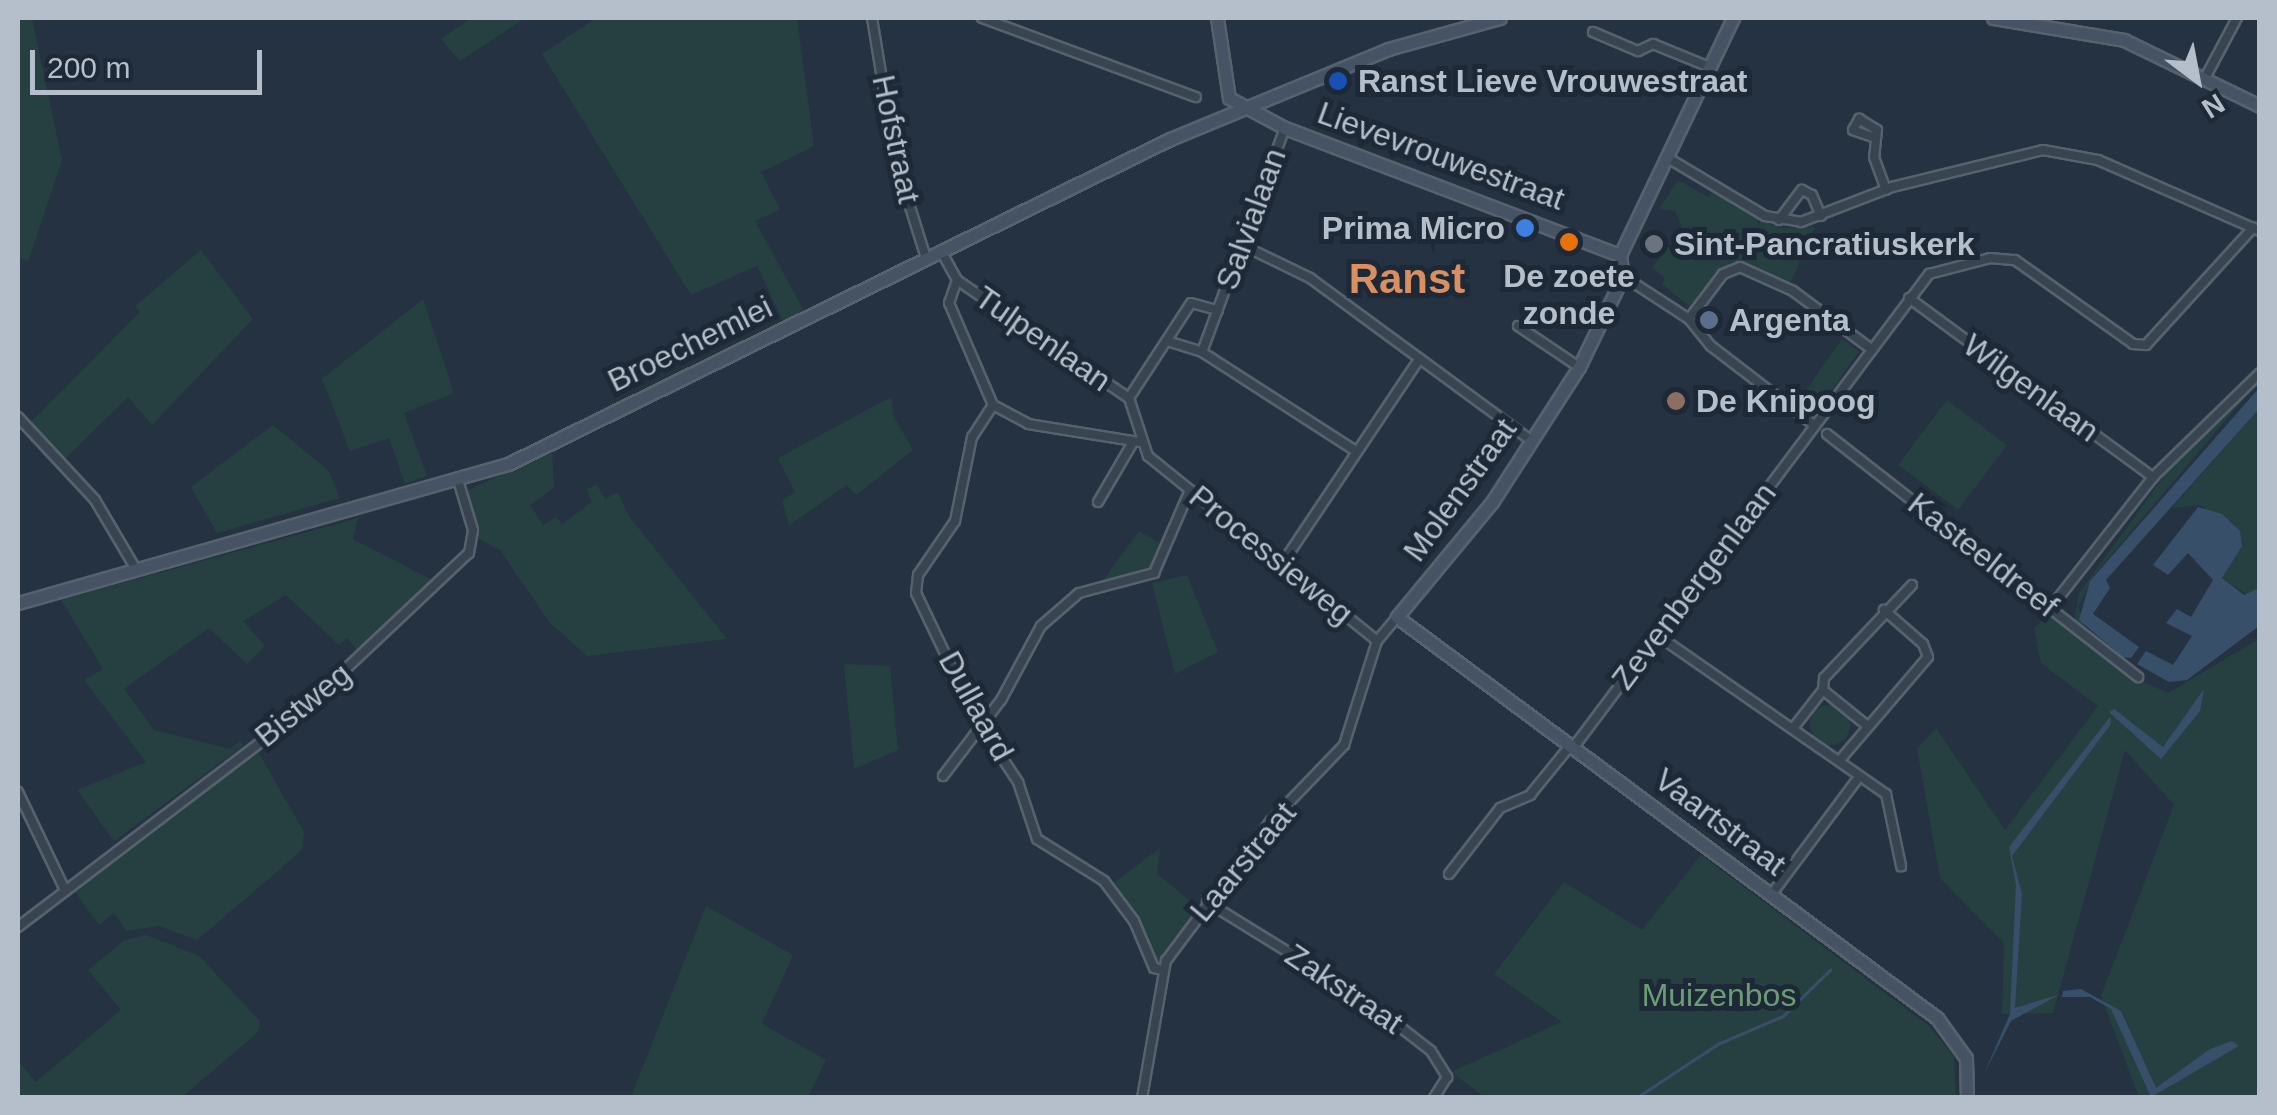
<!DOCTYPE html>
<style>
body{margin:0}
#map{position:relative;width:2277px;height:1115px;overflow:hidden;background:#243241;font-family:Arial,sans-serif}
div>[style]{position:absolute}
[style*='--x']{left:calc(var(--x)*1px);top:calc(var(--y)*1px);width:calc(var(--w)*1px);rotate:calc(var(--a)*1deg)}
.green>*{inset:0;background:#264042;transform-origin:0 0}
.round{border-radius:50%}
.water>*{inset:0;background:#384f69}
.stream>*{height:2.5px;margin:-1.25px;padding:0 1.25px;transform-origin:1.25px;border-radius:1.25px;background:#384f69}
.roads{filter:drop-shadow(2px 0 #56626e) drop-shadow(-2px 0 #56626e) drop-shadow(0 2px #56626e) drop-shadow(0 -2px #56626e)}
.street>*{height:8px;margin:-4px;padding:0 4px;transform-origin:4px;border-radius:4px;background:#394451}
.secondary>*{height:11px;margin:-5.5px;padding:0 5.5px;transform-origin:5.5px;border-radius:5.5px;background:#465364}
.dots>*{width:28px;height:28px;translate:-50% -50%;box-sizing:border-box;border:5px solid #1d2936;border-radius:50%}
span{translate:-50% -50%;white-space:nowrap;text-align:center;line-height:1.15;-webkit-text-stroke:10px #1d2936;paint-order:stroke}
.poi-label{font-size:32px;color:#b5bfcb;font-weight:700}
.left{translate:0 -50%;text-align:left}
.right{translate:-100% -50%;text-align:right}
.street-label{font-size:32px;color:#b5bfcb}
.park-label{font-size:32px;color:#6b9d74}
.district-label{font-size:42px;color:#da8f62;font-weight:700}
.frame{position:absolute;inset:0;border:20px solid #b5bfcb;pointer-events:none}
.north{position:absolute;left:2147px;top:30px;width:100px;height:100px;-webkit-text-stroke:8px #1d2936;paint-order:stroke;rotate:148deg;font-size:28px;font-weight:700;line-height:40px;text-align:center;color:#b5bfcb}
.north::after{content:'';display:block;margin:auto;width:35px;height:45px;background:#b5bfcb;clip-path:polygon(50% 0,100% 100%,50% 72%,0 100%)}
.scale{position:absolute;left:30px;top:50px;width:232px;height:45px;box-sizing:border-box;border:5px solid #b5bfcb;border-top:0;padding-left:12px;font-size:30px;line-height:35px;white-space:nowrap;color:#b5bfcb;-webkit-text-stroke:8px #1d2936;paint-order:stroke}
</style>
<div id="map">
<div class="green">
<i style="clip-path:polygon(18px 18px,32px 18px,62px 160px,28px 262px,18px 256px)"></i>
<i style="clip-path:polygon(471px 18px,525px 18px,460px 61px,441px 39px)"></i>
<i style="clip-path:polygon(596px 18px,797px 18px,814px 146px,761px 172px,780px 209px,755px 221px,804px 311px,783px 321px,757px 266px,691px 295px,542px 54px)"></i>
<i style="clip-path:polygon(1678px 180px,1708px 197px,1714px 190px,1757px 217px,1758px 226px,1762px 220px,1779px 228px,1815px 227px,1790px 284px,1744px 262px,1730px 263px,1690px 307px,1662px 284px,1665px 278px,1652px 267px,1683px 230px,1675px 211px,1659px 209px)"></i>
<i style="clip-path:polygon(201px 250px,253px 319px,152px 425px,128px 397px,65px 459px,30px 423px,140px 312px,135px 306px)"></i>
<i style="clip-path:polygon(423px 299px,454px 393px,404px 413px,427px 476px,405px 484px,389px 438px,350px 451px,322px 379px)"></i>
<i style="left:1842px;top:339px;width:21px;height:76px;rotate:35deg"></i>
<i style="clip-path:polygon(2259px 381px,2094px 575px,2078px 607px,2085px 627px,2074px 622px,2079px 593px,2168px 471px)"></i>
<i style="clip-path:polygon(891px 397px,894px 417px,913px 450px,856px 495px,847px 485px,789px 525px,782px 501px,795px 492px,778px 458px)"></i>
<i style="left:1947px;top:400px;width:75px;height:81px;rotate:37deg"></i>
<i style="clip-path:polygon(2259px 409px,2259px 588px,2248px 595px,2222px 578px,2243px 543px,2201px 505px,2172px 508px)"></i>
<i style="clip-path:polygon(273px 425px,329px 471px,340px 498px,217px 533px,191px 487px)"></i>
<i style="clip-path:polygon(552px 451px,554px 488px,530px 505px,543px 525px,556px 517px,562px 524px,592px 502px,586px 489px,597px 485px,605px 499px,618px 492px,628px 515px,727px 639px,587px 656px,550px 623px,500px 550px,479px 539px,464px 492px)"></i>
<i style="clip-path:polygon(358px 518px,353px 539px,432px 580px,358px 651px,347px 638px,339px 645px,286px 595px,243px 621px,265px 646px,247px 664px,209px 628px,124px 689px,154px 730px,230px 749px,240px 741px,243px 746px,114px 841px,77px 790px,146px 762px,84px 680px,103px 669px,61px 600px)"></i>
<i style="clip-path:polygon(1139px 531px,1163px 545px,1153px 571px,1101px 583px)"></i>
<i style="clip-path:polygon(1187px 575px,1218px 652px,1175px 674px,1152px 583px)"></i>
<i style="clip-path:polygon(2050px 611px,2123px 673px,2168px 693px,2259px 639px,2259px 1097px,2139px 1097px,2101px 996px,2174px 805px,2125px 750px,2053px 1013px,2002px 1014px,2004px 943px,1940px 878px,1917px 749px,1936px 728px,2005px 830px,2098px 706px,2041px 663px,2034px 629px)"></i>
<i style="clip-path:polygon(844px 664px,890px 666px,898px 750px,854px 769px)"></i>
<i class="round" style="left:1810px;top:705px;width:40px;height:40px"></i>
<i style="clip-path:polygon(256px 748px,304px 832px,302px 850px,197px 940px,159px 926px,126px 931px,114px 913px,99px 925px,73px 889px)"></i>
<i style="clip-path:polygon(1160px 848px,1157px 874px,1199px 908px,1157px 963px,1129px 905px,1111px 885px)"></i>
<i style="clip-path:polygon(1701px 855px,1929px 1026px,1954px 1057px,1956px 1098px,1486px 1098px,1451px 1072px,1562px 1022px,1494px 974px,1564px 882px,1642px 930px)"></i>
<i style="clip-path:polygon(706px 906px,793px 955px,762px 1024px,826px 1060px,808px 1097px,631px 1097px)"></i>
<i style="clip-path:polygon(146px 935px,199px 956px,260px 1021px,258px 1032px,182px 1097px,18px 1097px,18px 1061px,36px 1082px,121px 1010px,88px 970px,125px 940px)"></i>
</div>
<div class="water">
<i style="clip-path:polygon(2259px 388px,2259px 409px,2106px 580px,2110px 588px,2093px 614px,2139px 647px,2131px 658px,2123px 657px,2079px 620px,2090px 581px)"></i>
<i style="clip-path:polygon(2198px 507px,2222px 514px,2240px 531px,2242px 546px,2222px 578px,2244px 595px,2259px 588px,2259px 626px,2187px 680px,2169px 682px,2137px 664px,2146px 651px,2173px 665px,2192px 636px,2166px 623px,2177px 609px,2191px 617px,2213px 580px,2188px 553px,2168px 575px,2153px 565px)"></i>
<i style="clip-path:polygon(2204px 689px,2200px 711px,2161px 759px,2109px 712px,2114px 709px,2163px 747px)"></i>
<i style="clip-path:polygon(2110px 717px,2111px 724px,2012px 856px,2022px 894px,2015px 1008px,2058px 995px,2011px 1021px,1984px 1074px,2010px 1014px,2016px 885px,2009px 847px)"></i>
<i style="clip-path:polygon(2081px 989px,2121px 1011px,2156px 1088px,2210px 1049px,2232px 1041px,2239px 1046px,2151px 1097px,2111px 1009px,2090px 997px,2062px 997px,2063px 991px)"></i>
</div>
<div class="stream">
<i style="--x:1636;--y:1098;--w:98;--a:-33.4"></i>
<i style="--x:1718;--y:1044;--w:71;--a:-23.3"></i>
<i style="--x:1783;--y:1016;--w:66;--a:-44.4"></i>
</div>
<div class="roads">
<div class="street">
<i style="--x:872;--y:18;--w:143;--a:80.7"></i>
<i style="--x:895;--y:159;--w:104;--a:72.6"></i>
<i style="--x:982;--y:18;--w:228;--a:20.3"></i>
<i style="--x:1593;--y:32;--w:49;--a:22.9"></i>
<i style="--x:1638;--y:51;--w:17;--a:-25"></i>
<i style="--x:1653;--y:44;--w:58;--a:22.2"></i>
<i style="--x:2205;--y:78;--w:68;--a:-61.9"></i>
<i style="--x:1873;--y:137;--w:21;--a:-161"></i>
<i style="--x:1853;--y:130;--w:13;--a:-61"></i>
<i style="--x:1859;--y:119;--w:21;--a:31"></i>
<i style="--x:1877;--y:130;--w:27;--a:96"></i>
<i style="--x:1874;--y:157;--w:35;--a:70"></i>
<i style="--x:1668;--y:158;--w:113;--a:30.9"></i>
<i style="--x:1765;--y:216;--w:36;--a:9"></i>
<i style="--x:1801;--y:222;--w:97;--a:-21"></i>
<i style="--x:1892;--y:187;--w:155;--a:-13.8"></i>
<i style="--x:2043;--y:150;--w:56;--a:10.3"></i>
<i style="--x:2098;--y:160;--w:177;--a:23.7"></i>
<i style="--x:1779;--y:220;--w:38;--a:-53"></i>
<i style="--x:1802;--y:190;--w:11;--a:27"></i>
<i style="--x:1812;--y:195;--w:23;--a:67"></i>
<i style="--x:1242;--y:245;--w:76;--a:25.9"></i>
<i style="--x:1310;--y:278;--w:275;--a:36.3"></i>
<i style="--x:941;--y:251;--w:33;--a:61"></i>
<i style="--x:957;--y:280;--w:209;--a:34.5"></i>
<i style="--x:1623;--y:276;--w:79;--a:33.1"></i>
<i style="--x:1689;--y:319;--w:35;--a:51"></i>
<i style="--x:1711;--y:346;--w:130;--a:37.5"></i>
<i style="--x:957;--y:280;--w:24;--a:109"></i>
<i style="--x:949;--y:303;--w:111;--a:66.7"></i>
<i style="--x:993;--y:405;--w:40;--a:28"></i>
<i style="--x:1028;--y:424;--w:112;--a:9.2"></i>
<i style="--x:1909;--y:298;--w:303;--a:36.3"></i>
<i style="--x:1689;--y:319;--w:56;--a:-52.9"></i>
<i style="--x:1723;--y:274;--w:18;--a:-22"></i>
<i style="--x:1740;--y:267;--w:58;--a:24.4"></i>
<i style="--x:1793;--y:291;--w:97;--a:36.6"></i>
<i style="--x:1518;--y:326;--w:73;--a:33.9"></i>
<i style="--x:1167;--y:341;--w:37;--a:17"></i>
<i style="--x:1202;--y:352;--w:184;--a:32.8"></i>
<i style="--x:1202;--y:352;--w:239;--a:-69.7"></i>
<i style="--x:1129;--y:398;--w:61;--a:71.9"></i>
<i style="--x:1148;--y:456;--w:294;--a:38.9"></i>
<i style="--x:1129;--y:398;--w:113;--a:-56.9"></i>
<i style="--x:1191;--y:303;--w:28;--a:15"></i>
<i style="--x:993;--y:405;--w:38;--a:123"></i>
<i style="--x:972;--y:437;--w:86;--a:101.4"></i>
<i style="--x:955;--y:521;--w:65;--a:124.4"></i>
<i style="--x:918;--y:575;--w:18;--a:96"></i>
<i style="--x:916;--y:593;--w:139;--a:64.4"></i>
<i style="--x:976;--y:718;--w:77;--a:56.7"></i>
<i style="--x:1018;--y:782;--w:60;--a:71.6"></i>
<i style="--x:1037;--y:839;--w:79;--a:32.1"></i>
<i style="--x:1104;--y:881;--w:50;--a:53.1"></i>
<i style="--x:1134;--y:921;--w:51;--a:66.9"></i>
<i style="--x:1154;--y:968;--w:8;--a:14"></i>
<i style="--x:18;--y:417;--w:113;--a:47.1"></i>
<i style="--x:95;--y:500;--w:82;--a:59.4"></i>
<i style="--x:1827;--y:434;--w:395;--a:38"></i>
<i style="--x:1098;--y:502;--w:69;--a:-59.7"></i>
<i style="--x:1282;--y:564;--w:247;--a:-56.2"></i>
<i style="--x:2052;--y:606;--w:164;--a:-51.9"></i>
<i style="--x:2153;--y:477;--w:149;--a:-44.2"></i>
<i style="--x:1657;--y:635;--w:279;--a:34.8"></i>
<i style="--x:1886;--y:794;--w:74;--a:78.2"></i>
<i style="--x:1823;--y:690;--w:55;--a:39.1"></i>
<i style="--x:1794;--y:727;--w:47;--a:-51.9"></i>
<i style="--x:1823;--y:690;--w:12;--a:-85"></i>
<i style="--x:1824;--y:678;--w:128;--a:-46.6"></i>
<i style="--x:1573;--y:748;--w:593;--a:-53.09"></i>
<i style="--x:1929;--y:274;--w:63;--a:-14.7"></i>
<i style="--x:1990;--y:258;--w:25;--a:5"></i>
<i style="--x:2015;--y:260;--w:145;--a:35.4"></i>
<i style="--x:2133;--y:344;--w:13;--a:4"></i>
<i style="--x:2146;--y:345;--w:159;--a:-47.6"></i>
<i style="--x:1840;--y:760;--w:135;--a:-49.5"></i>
<i style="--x:1928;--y:657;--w:14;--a:-111"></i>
<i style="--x:1923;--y:644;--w:52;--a:-138.9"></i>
<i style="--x:943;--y:776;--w:96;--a:-52.7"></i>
<i style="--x:1001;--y:700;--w:84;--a:-61.6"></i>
<i style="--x:1041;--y:626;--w:50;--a:-41"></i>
<i style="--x:1079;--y:593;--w:78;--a:-14.9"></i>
<i style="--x:1154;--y:573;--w:90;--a:-66.6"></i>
<i style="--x:18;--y:792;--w:106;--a:64.4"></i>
<i style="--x:1449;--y:874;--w:83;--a:-52.3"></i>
<i style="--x:1500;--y:808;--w:33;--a:-23"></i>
<i style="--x:1530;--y:795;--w:63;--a:-50.8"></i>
<i style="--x:1771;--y:895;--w:147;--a:-53.3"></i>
<i style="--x:1207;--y:902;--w:188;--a:31.7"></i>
<i style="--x:1367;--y:1001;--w:81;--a:38"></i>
<i style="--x:1431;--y:1051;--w:31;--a:58"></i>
<i style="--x:1447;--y:1077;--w:25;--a:122"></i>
<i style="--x:18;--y:927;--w:353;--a:-37.3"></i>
<i style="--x:299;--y:713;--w:233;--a:-43.3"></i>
<i style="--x:469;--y:553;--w:23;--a:-80"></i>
<i style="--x:473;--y:530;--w:52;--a:-106.7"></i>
<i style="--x:1142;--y:1098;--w:139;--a:-80.1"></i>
<i style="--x:1166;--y:961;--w:174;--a:-53.2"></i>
<i style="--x:1270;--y:822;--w:107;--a:-46.1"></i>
<i style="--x:1344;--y:745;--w:109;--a:-72.4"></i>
<i style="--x:1377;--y:641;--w:31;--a:-50"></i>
</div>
<div class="secondary">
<i style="--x:1217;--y:18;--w:81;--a:81.5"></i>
<i style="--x:1229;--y:98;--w:64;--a:28.2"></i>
<i style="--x:1285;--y:128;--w:358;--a:20.8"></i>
<i style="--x:1993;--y:18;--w:133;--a:9.5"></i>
<i style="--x:2124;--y:40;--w:151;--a:25.9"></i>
<i style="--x:1620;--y:255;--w:21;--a:82"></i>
<i style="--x:1623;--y:276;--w:101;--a:115.8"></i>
<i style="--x:1579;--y:367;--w:161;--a:122.8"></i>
<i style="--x:1492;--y:502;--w:149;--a:129.6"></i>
<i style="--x:1397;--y:617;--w:673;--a:36.6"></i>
<i style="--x:1937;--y:1018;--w:49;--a:54.1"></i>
<i style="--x:1966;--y:1058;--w:40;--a:88.6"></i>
<i style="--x:1620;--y:255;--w:263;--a:-64.5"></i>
<i style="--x:18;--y:603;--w:509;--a:-15.84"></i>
<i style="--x:508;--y:464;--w:737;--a:-26.15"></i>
<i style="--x:1170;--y:139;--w:236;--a:-22.4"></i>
<i style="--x:1388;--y:49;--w:116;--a:-15.5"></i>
</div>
</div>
<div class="dots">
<i style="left:1338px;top:81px;background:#1a4fb4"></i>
<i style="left:1525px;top:228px;background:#3f7fe0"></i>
<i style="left:1569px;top:242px;background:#e8710a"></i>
<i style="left:1654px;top:244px;background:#6b7280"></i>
<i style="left:1709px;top:320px;background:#5c6f8a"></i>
<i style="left:1676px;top:401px;background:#8d6e63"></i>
</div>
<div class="poi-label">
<span class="left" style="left:1358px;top:81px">Ranst Lieve Vrouwestraat</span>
<span class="right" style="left:1505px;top:228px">Prima Micro</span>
<span class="left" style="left:1674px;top:244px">Sint-Pancratiuskerk</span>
<span style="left:1569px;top:295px">De zoete<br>zonde</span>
<span class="left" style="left:1729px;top:320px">Argenta</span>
<span class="left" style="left:1696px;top:401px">De Knipoog</span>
</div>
<div class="street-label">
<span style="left:896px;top:139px;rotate:78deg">Hofstraat</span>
<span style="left:1441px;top:156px;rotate:20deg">Lievevrouwestraat</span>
<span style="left:1251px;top:219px;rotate:-70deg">Salvialaan</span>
<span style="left:1043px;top:339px;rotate:35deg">Tulpenlaan</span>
<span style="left:690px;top:344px;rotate:-26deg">Broechemlei</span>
<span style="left:2031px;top:388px;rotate:36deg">Wilgenlaan</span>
<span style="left:1460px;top:490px;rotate:-54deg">Molenstraat</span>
<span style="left:1271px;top:555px;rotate:39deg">Processieweg</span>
<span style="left:1983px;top:555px;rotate:38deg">Kasteeldreef</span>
<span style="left:1694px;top:586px;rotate:-53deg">Zevenbergenlaan</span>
<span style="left:303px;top:705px;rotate:-39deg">Bistweg</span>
<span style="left:976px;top:706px;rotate:61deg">Dullaard</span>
<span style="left:1720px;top:822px;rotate:37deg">Vaartstraat</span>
<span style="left:1243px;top:862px;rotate:-50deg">Laarstraat</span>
<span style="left:1344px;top:989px;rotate:34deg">Zakstraat</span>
</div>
<div class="park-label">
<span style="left:1719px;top:995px">Muizenbos</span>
</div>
<div class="district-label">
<span style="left:1407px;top:279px">Ranst</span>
</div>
<div class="frame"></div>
<div class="north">N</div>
<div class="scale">200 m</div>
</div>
